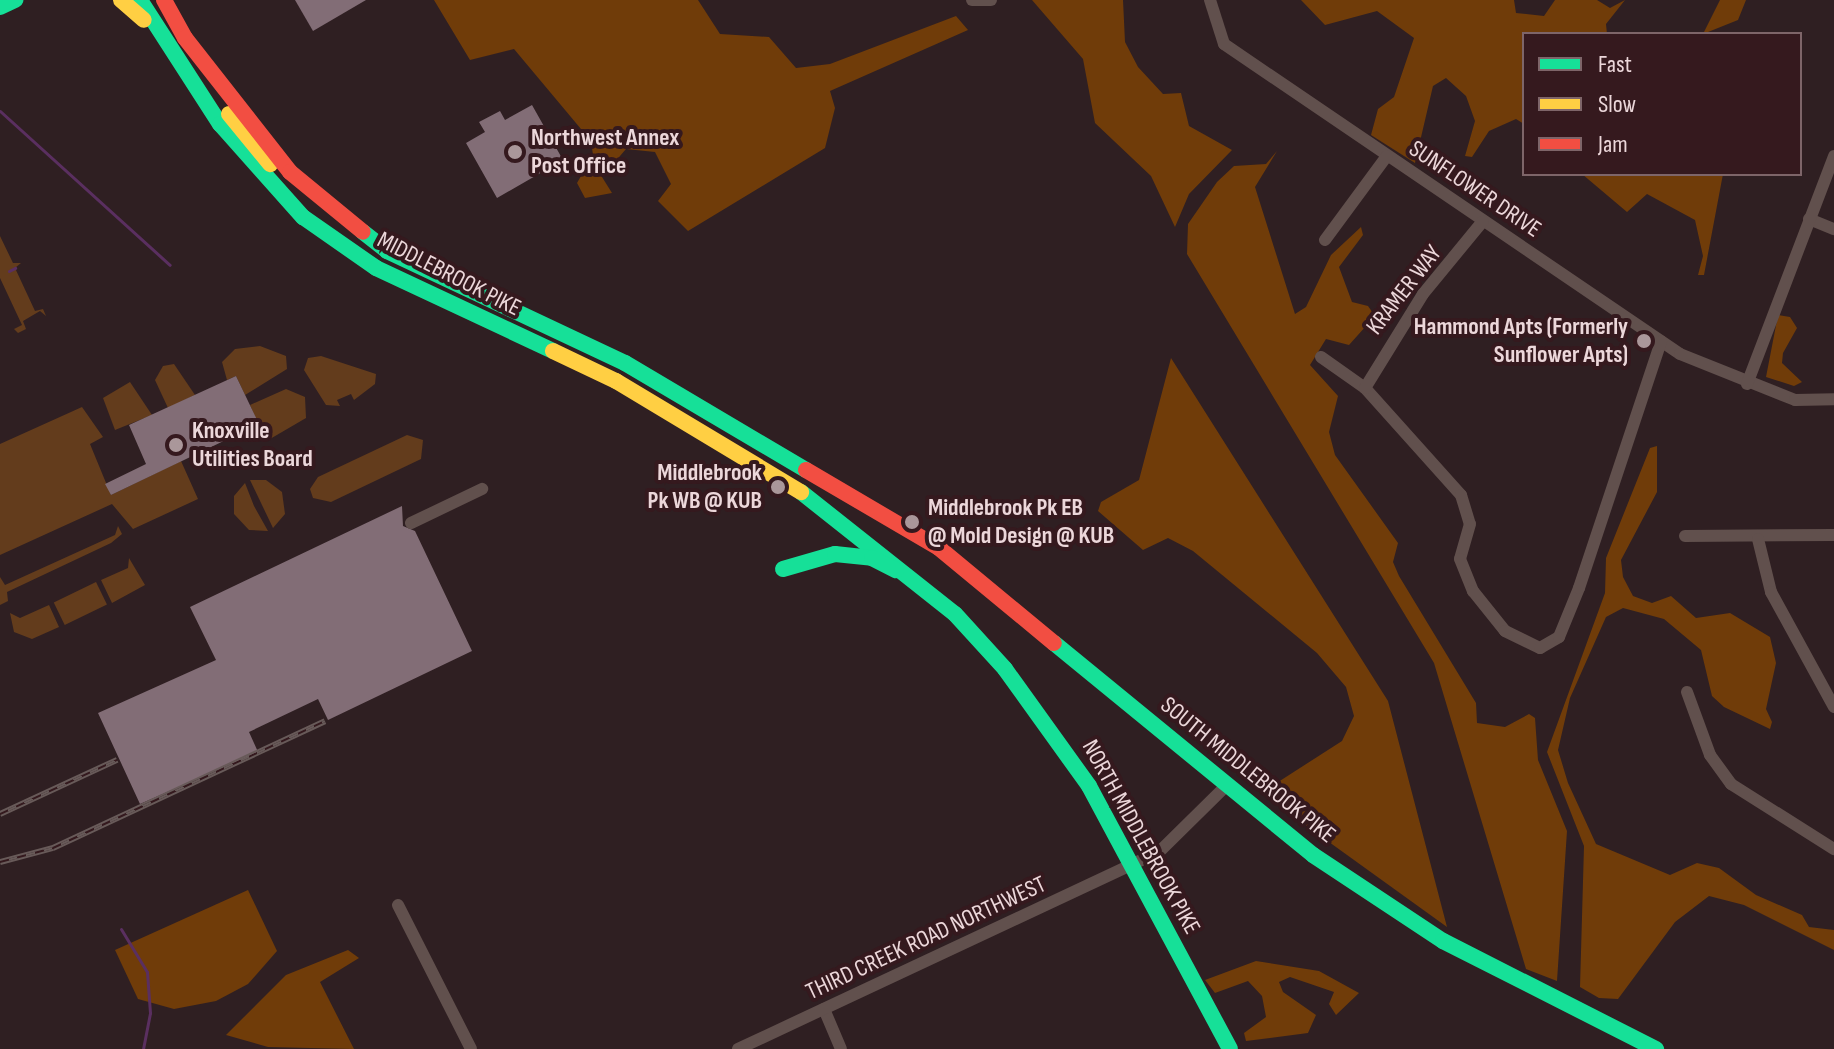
<!DOCTYPE html>
<style>
body{margin:0}
#map{position:relative;width:1834px;height:1049px;overflow:hidden;background:#2f1f22;font-family:"Sofia Sans Condensed",sans-serif}
div>[style]{position:absolute}
[style*='--x']{left:calc(var(--x)*1px);top:calc(var(--y)*1px);width:calc(var(--w)*1px);rotate:calc(var(--a)*1deg)}
.green>*{inset:0;background:#633c1c;transform-origin:0 0}
.forest>*{inset:0;background:#703c09}
.stream>*{height:3px;margin:-1.5px;padding:0 1.5px;transform-origin:1.5px;border-radius:1.5px;background:#5a2f60}
.building>*{inset:0;background:#826d76}
.street>*{height:12px;margin:-6px;padding:0 6px;transform-origin:6px;border-radius:6px;background:#61504d}
.fast>*{height:16px;margin:-8px;padding:0 8px;transform-origin:8px;border-radius:8px;background:#16e098}
.slow>*{height:16px;margin:-8px;padding:0 8px;transform-origin:8px;border-radius:8px;background:#ffcf43}
.jam>*{height:16px;margin:-8px;padding:0 8px;transform-origin:8px;border-radius:8px;background:#f24e42}
.rail>*{height:6px;margin-top:-3px;transform-origin:0;background:repeating-linear-gradient(90deg,#35191e 0 9px,#685a59 0 18px);box-sizing:border-box;border-block:2px solid #685a59}
.dots>*{width:22px;height:22px;translate:-50% -50%;box-sizing:border-box;border:4px solid #35191e;border-radius:50%}
span{translate:-50% -50%;white-space:nowrap;text-align:center;line-height:1.15;-webkit-text-stroke:8px #35191e;paint-order:stroke}
.poi-label{font-size:24px;color:#ecd7da;font-weight:700}
.left{translate:0 -50%;text-align:left}
.right{translate:-100% -50%;text-align:right}
.street-label{font-size:24px;color:#ecd7da}
.legend{position:absolute;left:1522px;top:32px;width:280px;height:144px;box-sizing:border-box;background:#35191e;border:2px solid #7e6569;margin:0;padding:10px 14px;list-style:none;font-size:24px;color:#ecd7da}
.legend li{display:flex;align-items:center;gap:16px;height:40px}
.legend b{width:40px;border:2px solid #7e6569}
</style>
<div id="map">
<div class="green">
<i style="clip-path:polygon(0 236px,13px 263px,21px 263px,15px 268px,35px 311px,43px 309px,46px 316px,40px 311px,23px 321px,26px 329px,18px 333px,14px 329px,22px 325px,0 278px)"></i>
<i style="clip-path:polygon(260px 346px,286px 356px,287px 369px,245px 395px,236px 376px,227px 380px,222px 362px,235px 349px)"></i>
<i style="clip-path:polygon(321px 356px,376px 374px,375px 384px,354px 400px,351px 394px,337px 400px,340px 406px,326px 405px,304px 370px,308px 358px)"></i>
<i style="clip-path:polygon(174px 364px,195px 395px,168px 408px,155px 380px,163px 366px)"></i>
<i style="clip-path:polygon(130px 382px,152px 415px,115px 430px,103px 398px)"></i>
<i style="clip-path:polygon(286px 389px,305px 397px,306px 418px,270px 439px,255px 436px,249px 429px,258px 424px,250px 405px)"></i>
<i style="clip-path:polygon(82px 407px,103px 437px,90px 444px,111px 495px,181px 461px,198px 499px,133px 529px,112px 504px,0 555px,0 444px)"></i>
<i style="clip-path:polygon(407px 435px,423px 440px,421px 459px,331px 502px,313px 498px,310px 489px,318px 477px)"></i>
<i style="clip-path:polygon(250px 480px,266px 480px,282px 492px,285px 514px,273px 528px)"></i>
<i style="clip-path:polygon(245px 483px,254px 506px,268px 531px,249px 530px,234px 514px,234px 496px)"></i>
<i style="clip-path:polygon(118px 526px,122px 534px,111px 543px,7px 592px,8px 601px,0 605px,0 577px,5px 585px,115px 535px)"></i>
<i style="clip-path:polygon(129px 558px,145px 585px,112px 603px,101px 580px,128px 568px)"></i>
<i style="left:96px;top:582px;width:25px;height:47px;rotate:64deg"></i>
<i style="clip-path:polygon(49px 605px,59px 627px,32px 639px,14px 632px,10px 613px,20px 618px)"></i>
</div>
<div class="forest">
<i style="clip-path:polygon(434px 0,698px 0,720px 34px,769px 37px,796px 68px,830px 64px,956px 16px,968px 30px,830px 91px,835px 108px,825px 148px,688px 231px,658px 201px,671px 184px,655px 152px,626px 149px,602px 177px,612px 193px,585px 198px,577px 183px,593px 155px,591px 141px,514px 49px,470px 60px)"></i>
<i style="clip-path:polygon(1032px 0,1123px 0,1125px 42px,1138px 67px,1163px 94px,1181px 93px,1189px 126px,1232px 150px,1189px 194px,1175px 227px,1151px 176px,1095px 123px,1083px 59px)"></i>
<i style="clip-path:polygon(1301px 0,1514px 0,1516px 13px,1544px 16px,1555px 0,1597px 0,1610px 8px,1625px 0,1606px 24px,1607px 34px,1524px 34px,1524px 124px,1516px 119px,1489px 131px,1472px 157px,1465px 156px,1475px 121px,1466px 96px,1446px 78px,1433px 86px,1415px 163px,1371px 135px,1378px 109px,1394px 97px,1414px 38px,1377px 11px,1325px 25px)"></i>
<i style="clip-path:polygon(1720px 0,1746px 0,1738px 20px,1703px 34px)"></i>
<i style="clip-path:polygon(1277px 151px,1255px 187px,1295px 314px,1306px 307px,1331px 255px,1361px 227px,1363px 235px,1339px 267px,1352px 302px,1368px 306px,1375px 316px,1349px 345px,1326px 339px,1310px 365px,1338px 396px,1329px 432px,1335px 455px,1398px 543px,1393px 562px,1399px 576px,1476px 703px,1477px 723px,1505px 727px,1529px 714px,1535px 718px,1538px 760px,1567px 831px,1557px 981px,1526px 969px,1434px 663px,1187px 254px,1188px 224px,1217px 182px,1234px 166px,1266px 164px)"></i>
<i style="clip-path:polygon(1582px 174px,1723px 174px,1704px 275px,1698px 275px,1703px 256px,1695px 220px,1647px 194px,1627px 212px)"></i>
<i style="clip-path:polygon(1778px 315px,1790px 317px,1797px 328px,1783px 353px,1782px 363px,1802px 382px,1794px 386px,1766px 377px)"></i>
<i style="clip-path:polygon(1171px 358px,1388px 701px,1447px 927px,1261px 793px,1342px 741px,1354px 716px,1346px 687px,1317px 653px,1193px 551px,1168px 538px,1143px 550px,1098px 511px,1101px 502px,1139px 480px)"></i>
<i style="clip-path:polygon(1657px 446px,1657px 492px,1621px 560px,1623px 577px,1633px 596px,1652px 603px,1671px 596px,1696px 618px,1730px 613px,1770px 637px,1776px 663px,1766px 709px,1772px 722px,1770px 729px,1724px 707px,1712px 696px,1701px 650px,1664px 619px,1623px 608px,1606px 617px,1570px 698px,1558px 750px,1568px 783px,1596px 844px,1670px 875px,1697px 863px,1719px 868px,1756px 895px,1802px 915px,1809px 927px,1834px 930px,1834px 950px,1744px 905px,1709px 896px,1675px 922px,1618px 999px,1599px 998px,1580px 987px,1584px 846px,1547px 752px,1605px 593px,1606px 558px,1650px 448px)"></i>
<i style="clip-path:polygon(248px 890px,277px 951px,248px 984px,216px 1001px,174px 1009px,138px 999px,115px 950px)"></i>
<i style="clip-path:polygon(348px 950px,359px 958px,320px 982px,354px 1049px,268px 1047px,226px 1035px,286px 975px)"></i>
<i style="clip-path:polygon(1256px 961px,1319px 971px,1359px 993px,1336px 1015px,1329px 1004px,1334px 992px,1290px 977px,1279px 982px,1283px 992px,1316px 1015px,1308px 1033px,1246px 1041px,1244px 1033px,1266px 1017px,1262px 996px,1248px 981px,1215px 993px,1205px 980px)"></i>
</div>
<div class="stream">
<i style="--x:0;--y:111;--w:229;--a:42.2"></i>
<i style="--x:9;--y:271;--w:7;--a:-27"></i>
<i style="--x:121;--y:929;--w:50;--a:58.8"></i>
<i style="--x:147;--y:972;--w:41;--a:85.8"></i>
<i style="--x:150;--y:1013;--w:37;--a:101"></i>
</div>
<div class="building">
<i style="clip-path:polygon(295px 0,366px 0,313px 31px)"></i>
<i style="clip-path:polygon(532px 105px,563px 160px,497px 198px,466px 143px,485px 132px,479px 122px,500px 111px,505px 120px)"></i>
<i style="clip-path:polygon(236px 376px,259px 424px,111px 495px,105px 484px,146px 464px,129px 425px)"></i>
<i style="clip-path:polygon(402px 506px,403px 526px,415px 531px,472px 651px,328px 720px,318px 699px,249px 732px,258px 752px,140px 804px,98px 713px,216px 660px,190px 607px)"></i>
</div>
<div class="street">
<i style="--x:972;--y:0;--w:19;--a:0"></i>
<i style="--x:1210;--y:0;--w:46;--a:72.3"></i>
<i style="--x:1224;--y:44;--w:551;--a:34.21"></i>
<i style="--x:1680;--y:354;--w:124;--a:21.8"></i>
<i style="--x:1795;--y:400;--w:39;--a:-1"></i>
<i style="--x:1809;--y:219;--w:27;--a:22"></i>
<i style="--x:1325;--y:240;--w:104;--a:-53.6"></i>
<i style="--x:1321;--y:357;--w:54;--a:35.2"></i>
<i style="--x:1365;--y:388;--w:144;--a:48.1"></i>
<i style="--x:1461;--y:495;--w:30;--a:73"></i>
<i style="--x:1470;--y:524;--w:36;--a:106"></i>
<i style="--x:1460;--y:559;--w:35;--a:68"></i>
<i style="--x:1473;--y:591;--w:51;--a:51.3"></i>
<i style="--x:1505;--y:631;--w:39;--a:26"></i>
<i style="--x:1540;--y:648;--w:22;--a:-30"></i>
<i style="--x:1559;--y:637;--w:53;--a:-67.8"></i>
<i style="--x:1579;--y:588;--w:260;--a:-71.6"></i>
<i style="--x:1747;--y:384;--w:244;--a:-69.1"></i>
<i style="--x:1365;--y:388;--w:110;--a:-58.3"></i>
<i style="--x:1423;--y:294;--w:94;--a:-50.6"></i>
<i style="--x:411;--y:523;--w:79;--a:-25.6"></i>
<i style="--x:1685;--y:536;--w:149;--a:-0.4"></i>
<i style="--x:1758;--y:539;--w:55;--a:76.2"></i>
<i style="--x:1771;--y:592;--w:131;--a:61.3"></i>
<i style="--x:1687;--y:692;--w:67;--a:69.9"></i>
<i style="--x:1710;--y:755;--w:36;--a:54"></i>
<i style="--x:1731;--y:784;--w:122;--a:32.3"></i>
<i style="--x:398;--y:905;--w:161;--a:63.1"></i>
<i style="--x:824;--y:1009;--w:43;--a:67"></i>
<i style="--x:738;--y:1049;--w:465;--a:-25.1"></i>
<i style="--x:1159;--y:852;--w:94;--a:-44.6"></i>
</div>
<div class="fast">
<i style="--x:140;--y:0;--w:148;--a:57.2"></i>
<i style="--x:220;--y:124;--w:125;--a:48.3"></i>
<i style="--x:303;--y:217;--w:89;--a:34.9"></i>
<i style="--x:376;--y:268;--w:195;--a:25.1"></i>
<i style="--x:0;--y:7;--w:17;--a:-25"></i>
<i style="--x:363;--y:232;--w:31;--a:38"></i>
<i style="--x:387;--y:251;--w:263;--a:25.2"></i>
<i style="--x:625;--y:363;--w:210;--a:30.6"></i>
<i style="--x:801;--y:492;--w:196;--a:38.4"></i>
<i style="--x:955;--y:614;--w:74;--a:47.7"></i>
<i style="--x:1005;--y:669;--w:144;--a:54.3"></i>
<i style="--x:1089;--y:786;--w:298;--a:61.8"></i>
<i style="--x:783;--y:569;--w:54;--a:-16.1"></i>
<i style="--x:835;--y:554;--w:37;--a:6"></i>
<i style="--x:872;--y:558;--w:27;--a:27"></i>
<i style="--x:1054;--y:643;--w:335;--a:39.3"></i>
<i style="--x:1313;--y:855;--w:156;--a:33.5"></i>
<i style="--x:1443;--y:941;--w:239;--a:26.9"></i>
</div>
<div class="slow">
<i style="--x:121;--y:0;--w:30;--a:41"></i>
<i style="--x:229;--y:114;--w:65;--a:50.6"></i>
<i style="--x:553;--y:351;--w:70;--a:25.5"></i>
<i style="--x:616;--y:381;--w:216;--a:31"></i>
</div>
<div class="jam">
<i style="--x:164;--y:0;--w:43;--a:61.1"></i>
<i style="--x:185;--y:38;--w:170;--a:51.9"></i>
<i style="--x:290;--y:172;--w:94;--a:39.4"></i>
<i style="--x:806;--y:470;--w:154;--a:30.4"></i>
<i style="--x:939;--y:548;--w:149;--a:39.6"></i>
</div>
<div class="rail">
<i style="--x:0;--y:814;--w:129;--a:-24.8"></i>
<i style="--x:0;--y:862;--w:55;--a:-14.8"></i>
<i style="--x:53;--y:848;--w:300;--a:-25"></i>
</div>
<div class="dots">
<i style="left:515px;top:152px;background:#aa979a"></i>
<i style="left:1644px;top:341px;background:#aa979a"></i>
<i style="left:176px;top:445px;background:#aa979a"></i>
<i style="left:778px;top:487px;background:#aa979a"></i>
<i style="left:912px;top:522px;background:#aa979a"></i>
</div>
<div class="poi-label">
<span class="left" style="left:531px;top:152px">Northwest Annex<br>Post Office</span>
<span class="right" style="left:1628px;top:341px">Hammond Apts (Formerly<br>Sunflower Apts)</span>
<span class="left" style="left:192px;top:445px">Knoxville<br>Utilities Board</span>
<span class="right" style="left:762px;top:487px">Middlebrook<br>Pk WB @ KUB</span>
<span class="left" style="left:928px;top:522px">Middlebrook Pk EB<br>@ Mold Design @ KUB</span>
</div>
<div class="street-label">
<span style="left:1475px;top:189px;rotate:34deg">SUNFLOWER DRIVE</span>
<span style="left:449px;top:274px;rotate:27deg">MIDDLEBROOK PIKE</span>
<span style="left:1404px;top:290px;rotate:-52deg">KRAMER WAY</span>
<span style="left:1248px;top:770px;rotate:39deg">SOUTH MIDDLEBROOK PIKE</span>
<span style="left:1141px;top:837px;rotate:61deg">NORTH MIDDLEBROOK PIKE</span>
<span style="left:926px;top:938px;rotate:-25deg">THIRD CREEK ROAD NORTHWEST</span>
</div>
<ul class="legend">
<li><b style="height:10px;background:#16e098"></b>Fast</li>
<li><b style="height:10px;background:#ffcf43"></b>Slow</li>
<li><b style="height:10px;background:#f24e42"></b>Jam</li>
</ul>
</div>
